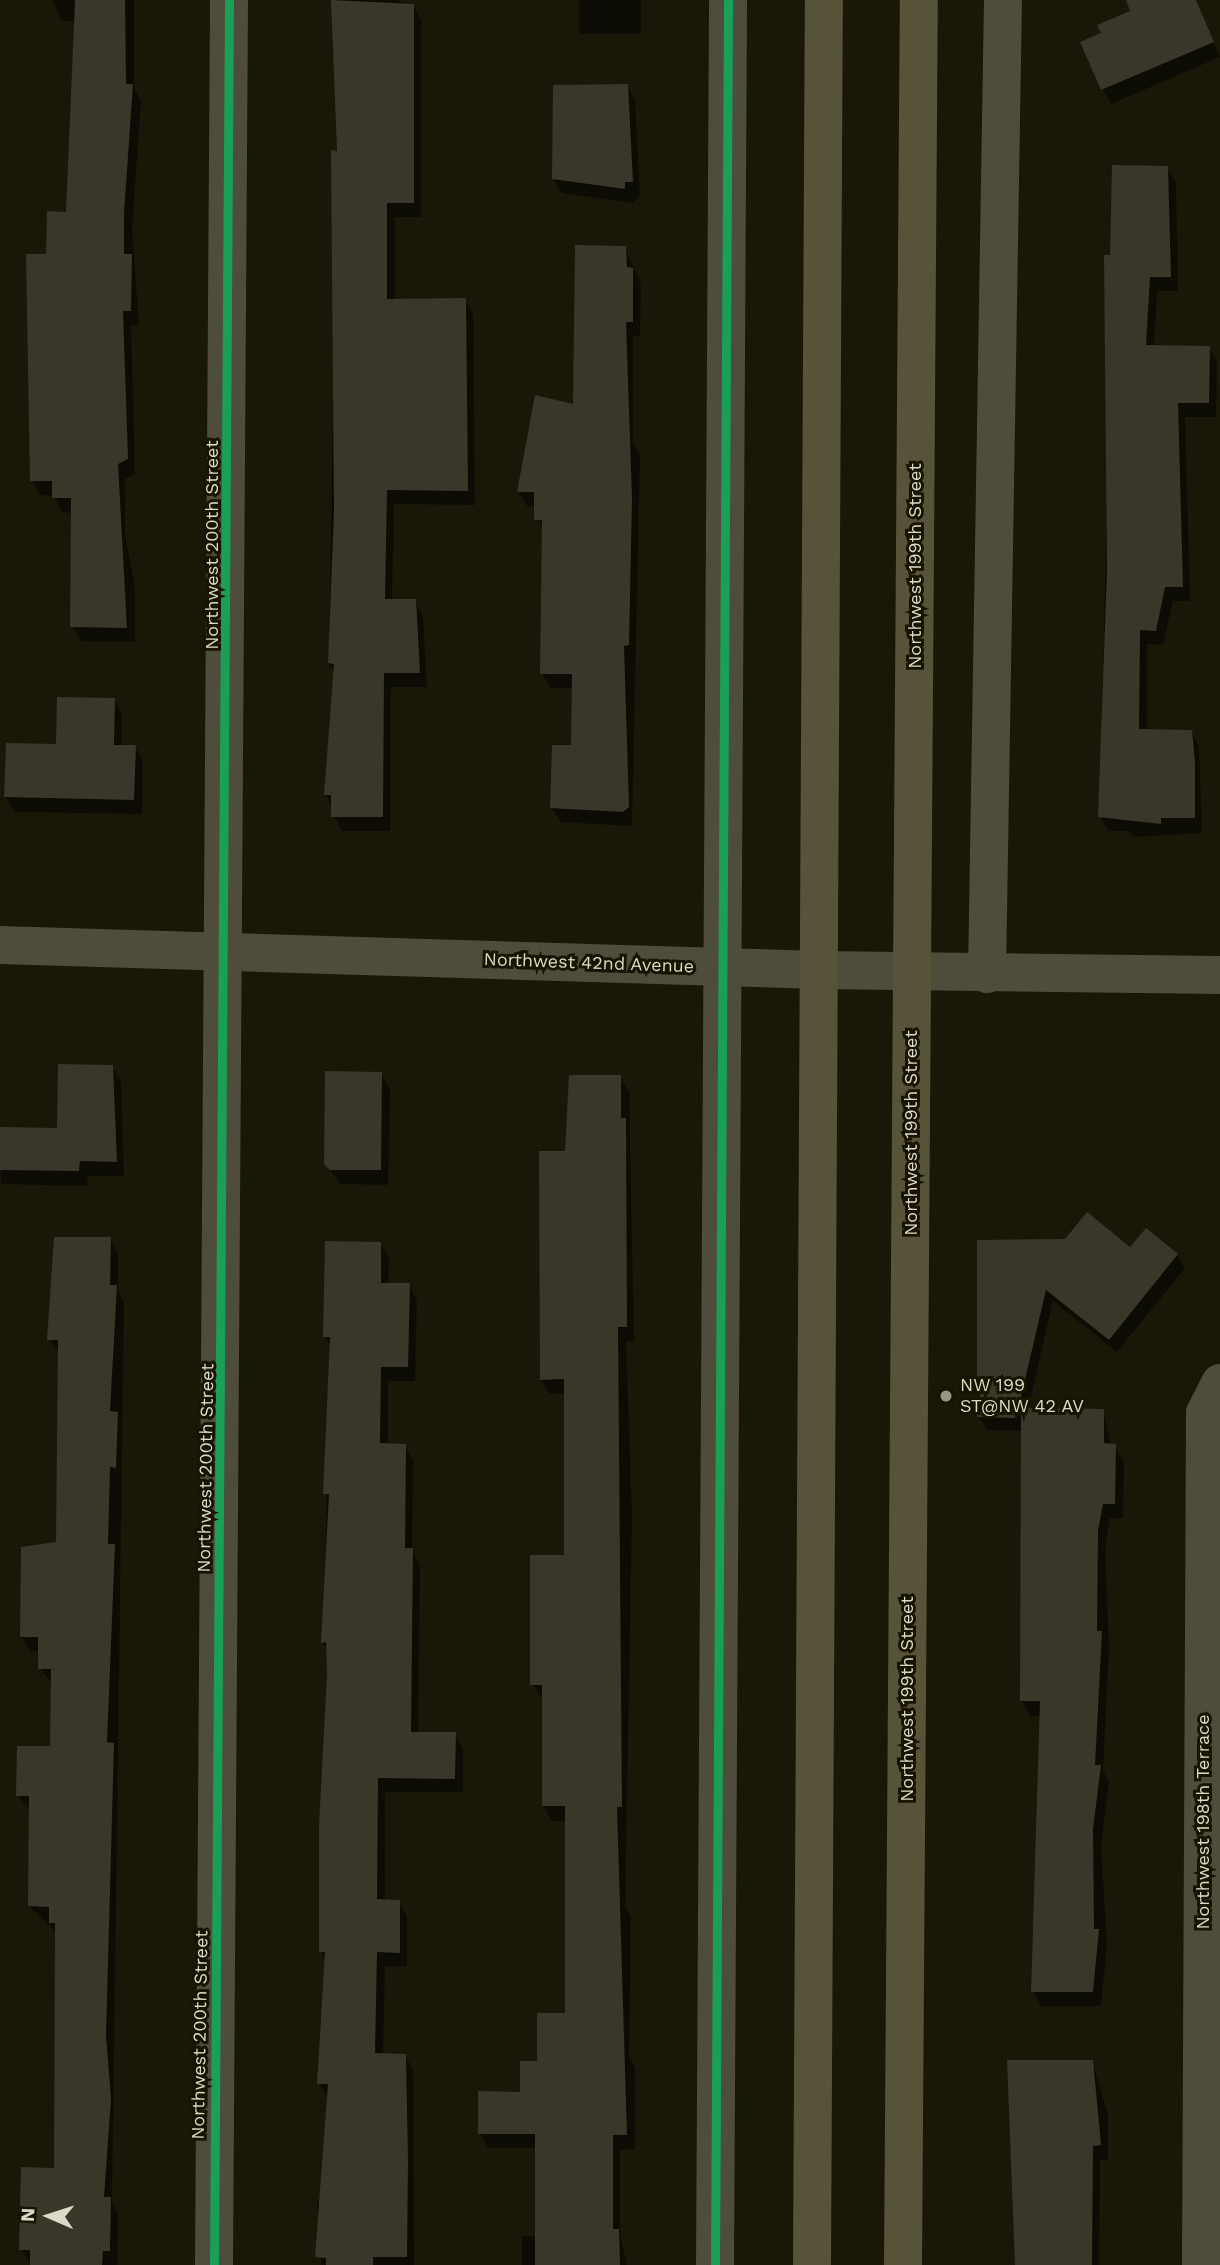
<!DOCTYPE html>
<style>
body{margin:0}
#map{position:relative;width:1220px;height:2265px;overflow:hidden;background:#191708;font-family:"Work Sans",sans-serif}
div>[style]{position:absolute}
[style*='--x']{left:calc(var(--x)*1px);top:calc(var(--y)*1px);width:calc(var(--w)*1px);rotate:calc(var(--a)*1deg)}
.shadow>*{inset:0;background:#0007;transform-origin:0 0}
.building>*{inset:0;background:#39372a}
.minor>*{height:38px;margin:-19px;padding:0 19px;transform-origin:19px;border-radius:19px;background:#4e4c3a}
.major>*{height:38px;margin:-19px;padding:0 19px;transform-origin:19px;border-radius:19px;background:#565338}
.cycleway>*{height:9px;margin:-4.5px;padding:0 4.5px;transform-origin:4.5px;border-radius:4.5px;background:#1a9f57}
.dots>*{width:19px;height:19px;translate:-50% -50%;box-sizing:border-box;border:4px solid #171400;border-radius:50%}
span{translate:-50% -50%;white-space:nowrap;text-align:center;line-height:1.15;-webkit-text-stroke:6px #171400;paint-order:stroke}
.street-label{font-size:18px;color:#dbdac7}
.poi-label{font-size:18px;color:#dbdac7}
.left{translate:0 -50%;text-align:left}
.north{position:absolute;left:14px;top:2181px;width:70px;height:70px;-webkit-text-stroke:5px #171400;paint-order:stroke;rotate:273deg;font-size:19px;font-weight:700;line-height:28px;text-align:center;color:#dbdac7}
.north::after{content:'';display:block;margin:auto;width:24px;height:32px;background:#dbdac7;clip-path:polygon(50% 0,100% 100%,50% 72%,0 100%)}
</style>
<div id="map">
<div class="shadow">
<i style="clip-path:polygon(53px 0,134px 0,134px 88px,141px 101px,132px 229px,139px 325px,131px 325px,135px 474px,125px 479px,125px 536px,135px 587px,135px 642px,81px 641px,72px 626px,72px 513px,62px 512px,54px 496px,40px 495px,32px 480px,48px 256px,68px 214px,77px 21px,61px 21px)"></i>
<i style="clip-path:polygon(333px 0,397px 0,413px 5px,421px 20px,421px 217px,395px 217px,395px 301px,465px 300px,473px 314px,475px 505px,394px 504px,392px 601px,415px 601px,423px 616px,427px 687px,391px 687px,390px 831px,341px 831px,326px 794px,336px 675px,329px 663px,338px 64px,332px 52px)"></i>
<i style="left:579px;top:0;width:62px;height:34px"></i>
<i style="clip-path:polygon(1160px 0,1196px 0,1220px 57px,1111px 104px,1103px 89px,1103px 34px)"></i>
<i style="clip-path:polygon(627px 85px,635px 100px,640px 196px,633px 203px,562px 193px,553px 178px)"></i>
<i style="clip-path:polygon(1167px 168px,1176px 182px,1178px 291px,1157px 291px,1154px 347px,1209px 348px,1217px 362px,1216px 417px,1185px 417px,1190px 601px,1173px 601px,1163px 645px,1147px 644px,1147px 731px,1191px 732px,1199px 746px,1202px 833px,1133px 837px,1130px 831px,1108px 831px,1100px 816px,1112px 257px)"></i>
<i style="clip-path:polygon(625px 248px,641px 284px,640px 336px,633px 336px,633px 443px,640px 455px,632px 826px,561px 822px,552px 808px,573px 747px,574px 688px,551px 688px,542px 674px,544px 534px,536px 506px,527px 506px,519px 492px,575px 406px)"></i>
<i style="clip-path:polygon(114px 699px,122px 714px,121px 747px,135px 747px,143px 761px,142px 814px,15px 812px,6px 797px)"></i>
<i style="clip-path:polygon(112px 1067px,121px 1081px,124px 1176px,88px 1176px,87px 1186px,1px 1184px,0 1129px,58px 1130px)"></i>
<i style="clip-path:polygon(381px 1074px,390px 1089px,388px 1185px,340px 1184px,326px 1164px)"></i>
<i style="clip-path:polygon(620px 1077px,629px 1092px,634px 1342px,626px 1341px,632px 1517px,625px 1906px,631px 1917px,629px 2056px,635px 2068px,635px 2150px,620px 2149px,620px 2234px,627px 2265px,522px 2265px,522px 2236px,537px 2236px,536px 2148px,488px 2148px,480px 2133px,522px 2094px,566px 2015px,567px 1821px,552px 1821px,543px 1806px,543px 1699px,532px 1684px,566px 1557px,566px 1394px,550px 1394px,541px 1379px,567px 1153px)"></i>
<i style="clip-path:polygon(110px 1239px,118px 1253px,118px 1291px,124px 1302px,112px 2202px,118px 2214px,117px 2265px,32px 2265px,21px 2249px,56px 2170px,57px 1933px,29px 1906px,31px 1811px,18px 1796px,52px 1748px,52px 1684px,40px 1669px,40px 1651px,30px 1651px,22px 1637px,58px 1544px,60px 1354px,49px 1339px)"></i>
<i style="clip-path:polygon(979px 1242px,1177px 1255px,1185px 1268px,1117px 1352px,1053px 1301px,1028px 1409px,1103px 1411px,1111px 1445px,1124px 1460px,1123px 1518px,1110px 1518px,1105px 1547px,1109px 1647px,1103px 1771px,1109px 1781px,1101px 1845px,1107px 1945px,1101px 2006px,1041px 2006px,1033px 1991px,1042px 1716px,1030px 1716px,1022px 1701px,1023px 1431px,987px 1430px,979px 1417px)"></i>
<i style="clip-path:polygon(380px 1244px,389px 1258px,388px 1285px,409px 1285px,417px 1300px,415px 1381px,388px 1381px,388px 1445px,405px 1446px,413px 1460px,412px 1551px,420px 1564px,418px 1734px,455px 1734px,463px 1749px,463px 1792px,385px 1792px,385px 1901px,399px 1902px,407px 1916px,407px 1966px,385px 1966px,383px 2055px,405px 2055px,413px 2070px,414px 2265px,321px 2265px,317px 2202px,325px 2203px,329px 2098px,318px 2083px,326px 1962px,321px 1952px,328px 1651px,323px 1642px,331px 1347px,325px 1336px)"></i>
<i style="clip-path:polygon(1092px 2061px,1108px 2114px,1108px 2160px,1100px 2160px,1099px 2265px,1017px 2265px)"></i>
</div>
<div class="building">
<i style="clip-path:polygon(75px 0,125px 0,126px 84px,133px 84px,124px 213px,124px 254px,132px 254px,131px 311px,123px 311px,128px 459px,118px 464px,127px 628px,70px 627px,71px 498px,52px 498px,52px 481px,30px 481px,26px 254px,46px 254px,47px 211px,66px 212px)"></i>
<i style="clip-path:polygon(331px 0,414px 4px,414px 203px,387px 203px,387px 299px,466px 298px,468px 491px,387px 490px,385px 599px,416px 599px,420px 673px,384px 673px,383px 817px,331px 817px,331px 795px,324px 795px,334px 664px,328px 663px,334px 511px,331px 150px,337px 151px)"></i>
<i style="clip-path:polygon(1126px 0,1196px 0,1214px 42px,1101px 90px,1080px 42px,1101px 33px,1097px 25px,1130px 11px)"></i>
<i style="clip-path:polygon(628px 84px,633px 182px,625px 182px,625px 189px,552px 179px,553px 85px)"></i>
<i style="clip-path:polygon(1112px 165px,1168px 166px,1171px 277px,1150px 277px,1146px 345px,1210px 346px,1209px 403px,1178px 403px,1183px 587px,1165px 587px,1156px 631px,1140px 630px,1139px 729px,1192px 730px,1195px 762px,1195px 818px,1161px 818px,1161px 824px,1098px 817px,1107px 570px,1104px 255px,1110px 255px)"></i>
<i style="clip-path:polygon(575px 245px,626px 246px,627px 267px,633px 268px,633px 322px,626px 322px,632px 499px,629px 645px,624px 646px,629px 807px,623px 812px,550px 808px,552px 745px,571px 745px,572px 674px,540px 674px,542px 520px,534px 520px,534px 492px,517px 492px,535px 395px,573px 404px)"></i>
<i style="clip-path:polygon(57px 697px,115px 698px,114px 745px,136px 745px,134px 800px,4px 797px,6px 743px,56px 744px)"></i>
<i style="clip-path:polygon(58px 1064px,113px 1065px,117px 1162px,80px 1161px,79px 1171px,0 1170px,0 1127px,57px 1128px)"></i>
<i style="clip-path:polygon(325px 1071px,382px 1072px,381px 1170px,330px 1170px,324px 1164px)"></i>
<i style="clip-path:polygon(569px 1075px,621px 1075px,621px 1118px,626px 1118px,627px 1327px,618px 1327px,622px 1807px,617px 1807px,627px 2135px,613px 2135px,613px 2229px,619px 2229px,620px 2265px,535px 2265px,535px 2134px,478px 2134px,478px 2091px,520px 2092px,520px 2061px,537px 2061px,537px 2013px,565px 2013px,565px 1806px,542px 1806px,542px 1685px,530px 1685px,530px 1555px,564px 1555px,564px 1379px,540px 1380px,539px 1151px,565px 1151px)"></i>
<i style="clip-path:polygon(1087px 1212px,1130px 1247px,1146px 1228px,1178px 1254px,1109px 1340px,1046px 1290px,1016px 1418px,977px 1417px,977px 1240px,1065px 1239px)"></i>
<i style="clip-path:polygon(54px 1237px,111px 1237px,110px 1285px,117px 1285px,110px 1411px,118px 1412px,116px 1468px,110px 1467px,108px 1544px,115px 1544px,107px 1742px,114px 1743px,106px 2035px,111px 2099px,104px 2197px,111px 2197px,110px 2251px,103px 2251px,102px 2265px,30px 2265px,30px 2250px,19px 2250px,21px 2167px,54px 2168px,55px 1923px,49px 1923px,49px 1907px,28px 1906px,29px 1796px,16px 1796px,17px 1746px,50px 1746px,51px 1669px,38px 1669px,38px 1637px,20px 1637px,21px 1547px,56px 1542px,58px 1340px,47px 1340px)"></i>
<i style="clip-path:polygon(325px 1241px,381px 1242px,381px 1283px,410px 1283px,408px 1367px,381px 1367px,380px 1443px,406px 1444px,405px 1548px,413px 1548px,411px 1732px,456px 1732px,455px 1779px,378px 1778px,377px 1899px,400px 1900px,400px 1953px,377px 1952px,375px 2053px,406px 2054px,408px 2161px,407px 2257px,373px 2257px,373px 2265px,326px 2265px,326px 2258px,315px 2257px,328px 2084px,317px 2084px,325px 1952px,319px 1952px,319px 1826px,327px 1674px,326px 1642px,321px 1643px,329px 1494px,323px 1494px,330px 1337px,323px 1337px)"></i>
<i style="clip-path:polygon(1021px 1408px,1104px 1409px,1104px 1443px,1116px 1444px,1115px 1504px,1103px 1504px,1098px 1531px,1097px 1631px,1102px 1631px,1095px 1765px,1101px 1765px,1093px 1829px,1094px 1929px,1099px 1929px,1093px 1992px,1031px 1992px,1040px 1701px,1020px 1701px)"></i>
<i style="clip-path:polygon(1007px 2060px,1093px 2060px,1101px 2145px,1093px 2146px,1092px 2265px,1015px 2265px)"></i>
</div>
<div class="minor">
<i style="--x:0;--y:945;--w:820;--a:1.75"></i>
<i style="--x:820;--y:970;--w:400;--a:0.7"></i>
<i style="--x:987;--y:974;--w:974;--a:-89.06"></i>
<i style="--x:214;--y:2265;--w:2265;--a:-89.62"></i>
<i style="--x:715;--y:2265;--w:2265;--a:-89.67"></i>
<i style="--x:1201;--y:2265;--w:852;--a:-89.73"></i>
<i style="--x:1205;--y:1413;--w:34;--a:-63"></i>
</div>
<div class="major">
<i style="--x:812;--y:2265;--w:2265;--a:-89.7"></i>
<i style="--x:903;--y:2265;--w:2265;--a:-89.6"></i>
</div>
<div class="cycleway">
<i style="--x:214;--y:2265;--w:2265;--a:-89.62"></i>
<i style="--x:715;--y:2265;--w:2265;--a:-89.67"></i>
</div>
<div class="dots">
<i style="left:946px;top:1396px;background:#979684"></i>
</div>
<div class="street-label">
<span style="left:212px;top:545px;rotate:-90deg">Northwest 200th Street</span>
<span style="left:915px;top:566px;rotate:-90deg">Northwest 199th Street</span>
<span style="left:589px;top:963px;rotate:2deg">Northwest 42nd Avenue</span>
<span style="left:911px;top:1133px;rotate:-90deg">Northwest 199th Street</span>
<span style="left:206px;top:1468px;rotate:-89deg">Northwest 200th Street</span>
<span style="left:907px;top:1699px;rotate:-90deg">Northwest 199th Street</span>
<span style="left:1203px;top:1822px;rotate:-90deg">Northwest 198th Terrace</span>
<span style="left:200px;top:2035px;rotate:-89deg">Northwest 200th Street</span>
</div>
<div class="poi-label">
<span class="left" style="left:960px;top:1396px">NW 199<br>ST@NW 42 AV</span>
</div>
<div class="north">N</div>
</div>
